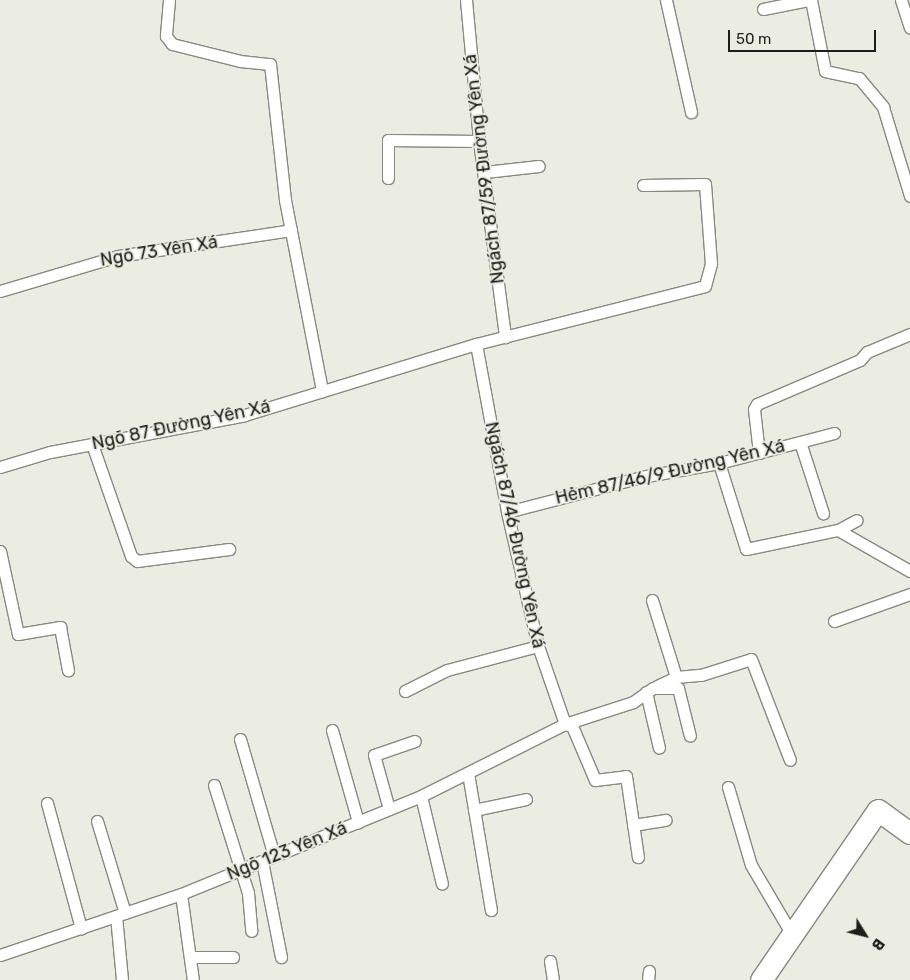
<!DOCTYPE html>
<meta charset="utf-8">
<style>
body{margin:0}
#map{position:relative;width:910px;height:980px;overflow:hidden;background:#ebece2;font-family:Rubik,sans-serif}
div>[style]{position:absolute}
[style*='--x']{left:calc(var(--x)*1px);top:calc(var(--y)*1px);width:calc(var(--w)*1px);rotate:calc(var(--a)*1deg)}
.roads{filter:drop-shadow(1px 0 #88897f) drop-shadow(-1px 0 #88897f) drop-shadow(0 1px #88897f) drop-shadow(0 -1px #88897f)}
.service>*{height:11px;margin:-5.5px;padding:0 5.5px;transform-origin:5.5px;border-radius:5.5px;background:#fff}
.minor>*{height:21px;margin:-10.5px;padding:0 10.5px;transform-origin:10.5px;border-radius:10.5px;background:#fff}
span{translate:-50% -50%;white-space:nowrap;text-align:center;line-height:1.15;-webkit-text-stroke:4px #ebece2;paint-order:stroke}
.street-label{font-size:18px;color:#1d1e1a}
.north{position:absolute;left:840px;top:910px;width:50px;height:50px;-webkit-text-stroke:4px #ebece2;paint-order:stroke;rotate:126deg;font-size:14px;font-weight:700;line-height:20px;text-align:center;color:#1d1e1a}
.north::after{content:'';display:block;margin:auto;width:18px;height:22px;background:#1d1e1a;clip-path:polygon(50% 0,100% 100%,50% 72%,0 100%)}
.scale{position:absolute;left:728px;top:30px;width:148px;height:22px;box-sizing:border-box;border:2px solid #1d1e1a;border-top:0;padding-left:6px;font-size:15px;line-height:18px;white-space:nowrap;color:#1d1e1a;-webkit-text-stroke:4px #ebece2;paint-order:stroke}
</style>
<div id="map">
<div class="roads">
<div class="service">
<i style="--x:169;--y:0;--w:36;--a:95"></i>
<i style="--x:166;--y:36;--w:10;--a:53"></i>
<i style="--x:172;--y:44;--w:70;--a:14"></i>
<i style="--x:240;--y:61;--w:30;--a:6"></i>
<i style="--x:270;--y:64;--w:137;--a:83.7"></i>
<i style="--x:285;--y:200;--w:195;--a:79"></i>
<i style="--x:466;--y:0;--w:142;--a:84.7"></i>
<i style="--x:479;--y:141;--w:198;--a:82.4"></i>
<i style="--x:666;--y:0;--w:115;--a:77.4"></i>
<i style="--x:811;--y:0;--w:72;--a:78.8"></i>
<i style="--x:825;--y:71;--w:35;--a:12"></i>
<i style="--x:859;--y:78;--w:38;--a:50"></i>
<i style="--x:883;--y:107;--w:93;--a:73.1"></i>
<i style="--x:901;--y:0;--w:29;--a:72"></i>
<i style="--x:763;--y:9;--w:46;--a:-11.3"></i>
<i style="--x:485;--y:172;--w:54;--a:-6.3"></i>
<i style="--x:388;--y:178;--w:38;--a:-90"></i>
<i style="--x:388;--y:140;--w:91;--a:0.6"></i>
<i style="--x:0;--y:291;--w:123;--a:-16.5"></i>
<i style="--x:118;--y:256;--w:175;--a:-8.5"></i>
<i style="--x:476;--y:344;--w:171;--a:79.5"></i>
<i style="--x:507;--y:512;--w:138;--a:77"></i>
<i style="--x:538;--y:646;--w:83;--a:70.9"></i>
<i style="--x:565;--y:724;--w:7;--a:16"></i>
<i style="--x:572;--y:726;--w:59;--a:66.9"></i>
<i style="--x:595;--y:780;--w:31;--a:-7"></i>
<i style="--x:626;--y:776;--w:82;--a:81.6"></i>
<i style="--x:800;--y:442;--w:75;--a:72.1"></i>
<i style="--x:92;--y:444;--w:119;--a:70.8"></i>
<i style="--x:131;--y:556;--w:8;--a:40"></i>
<i style="--x:137;--y:561;--w:93;--a:-7.4"></i>
<i style="--x:759;--y:453;--w:44;--a:-96.5"></i>
<i style="--x:754;--y:409;--w:6;--a:-59"></i>
<i style="--x:757;--y:404;--w:112;--a:-23.1"></i>
<i style="--x:860;--y:360;--w:11;--a:-49"></i>
<i style="--x:867;--y:352;--w:47;--a:-22.7"></i>
<i style="--x:719;--y:463;--w:90;--a:72.6"></i>
<i style="--x:746;--y:549;--w:94;--a:-11.7"></i>
<i style="--x:838;--y:530;--w:83;--a:29.7"></i>
<i style="--x:0;--y:467;--w:52;--a:-16.7"></i>
<i style="--x:50;--y:452;--w:198;--a:-10.7"></i>
<i style="--x:245;--y:415;--w:242;--a:-17.1"></i>
<i style="--x:476;--y:344;--w:236;--a:-14.2"></i>
<i style="--x:705;--y:286;--w:23;--a:-75"></i>
<i style="--x:711;--y:264;--w:80;--a:-94.3"></i>
<i style="--x:705;--y:184;--w:62;--a:179.1"></i>
<i style="--x:507;--y:512;--w:138;--a:-14.6"></i>
<i style="--x:641;--y:477;--w:79;--a:-10.2"></i>
<i style="--x:719;--y:463;--w:119;--a:-14.6"></i>
<i style="--x:838;--y:530;--w:21;--a:-28"></i>
<i style="--x:0;--y:551;--w:85;--a:77.8"></i>
<i style="--x:18;--y:634;--w:43;--a:-9.5"></i>
<i style="--x:60;--y:627;--w:44;--a:79.5"></i>
<i style="--x:652;--y:600;--w:81;--a:72.7"></i>
<i style="--x:834;--y:621;--w:81;--a:-19.6"></i>
<i style="--x:657;--y:686;--w:21;--a:-25"></i>
<i style="--x:676;--y:677;--w:25;--a:-5"></i>
<i style="--x:701;--y:675;--w:52;--a:-17.7"></i>
<i style="--x:751;--y:659;--w:108;--a:68.9"></i>
<i style="--x:405;--y:691;--w:47;--a:-26.6"></i>
<i style="--x:447;--y:670;--w:94;--a:-14.8"></i>
<i style="--x:646;--y:692;--w:57;--a:76.9"></i>
<i style="--x:332;--y:730;--w:96;--a:74.2"></i>
<i style="--x:240;--y:739;--w:122;--a:73.8"></i>
<i style="--x:468;--y:773;--w:139;--a:80.5"></i>
<i style="--x:214;--y:785;--w:113;--a:72.5"></i>
<i style="--x:248;--y:893;--w:38;--a:85"></i>
<i style="--x:728;--y:787;--w:81;--a:73.6"></i>
<i style="--x:751;--y:865;--w:79;--a:59.5"></i>
<i style="--x:421;--y:796;--w:90;--a:76.6"></i>
<i style="--x:47;--y:803;--w:130;--a:74.8"></i>
<i style="--x:389;--y:809;--w:56;--a:-105.5"></i>
<i style="--x:374;--y:755;--w:43;--a:-18.9"></i>
<i style="--x:474;--y:810;--w:53;--a:-11.9"></i>
<i style="--x:97;--y:821;--w:96;--a:73.1"></i>
<i style="--x:633;--y:825;--w:33;--a:-9"></i>
<i style="--x:262;--y:861;--w:98;--a:78.8"></i>
<i style="--x:181;--y:894;--w:87;--a:82.1"></i>
<i style="--x:116;--y:916;--w:64;--a:84.6"></i>
<i style="--x:0;--y:955;--w:191;--a:-18.6"></i>
<i style="--x:181;--y:894;--w:87;--a:-22.2"></i>
<i style="--x:262;--y:861;--w:172;--a:-22.2"></i>
<i style="--x:421;--y:796;--w:161;--a:-26.6"></i>
<i style="--x:565;--y:724;--w:71;--a:-17.9"></i>
<i style="--x:633;--y:702;--w:24;--a:-35"></i>
<i style="--x:653;--y:688;--w:25;--a:0"></i>
<i style="--x:678;--y:688;--w:49;--a:76"></i>
<i style="--x:192;--y:957;--w:41;--a:0"></i>
<i style="--x:550;--y:961;--w:19;--a:81"></i>
<i style="--x:648;--y:980;--w:9;--a:-84"></i>
</div>
<div class="minor">
<i style="--x:761;--y:980;--w:206;--a:-55.5"></i>
<i style="--x:878;--y:810;--w:39;--a:36"></i>
</div>
</div>
<div class="street-label">
<span style="left:484px;top:169px;rotate:-97deg">Ngách 87/59 Đường Yên Xá</span>
<span style="left:159px;top:251px;rotate:-9deg">Ngõ 73 Yên Xá</span>
<span style="left:181px;top:425px;rotate:-12deg">Ngõ 87 Đường Yên Xá</span>
<span style="left:670px;top:472px;rotate:-13deg">Hẻm 87/46/9 Đường Yên Xá</span>
<span style="left:515px;top:535px;rotate:78deg">Ngách 87/46 Đường Yên Xá</span>
<span style="left:287px;top:851px;rotate:-22deg">Ngõ 123 Yên Xá</span>
</div>
<div class="north">B</div>
<div class="scale">50 m</div>
</div>
